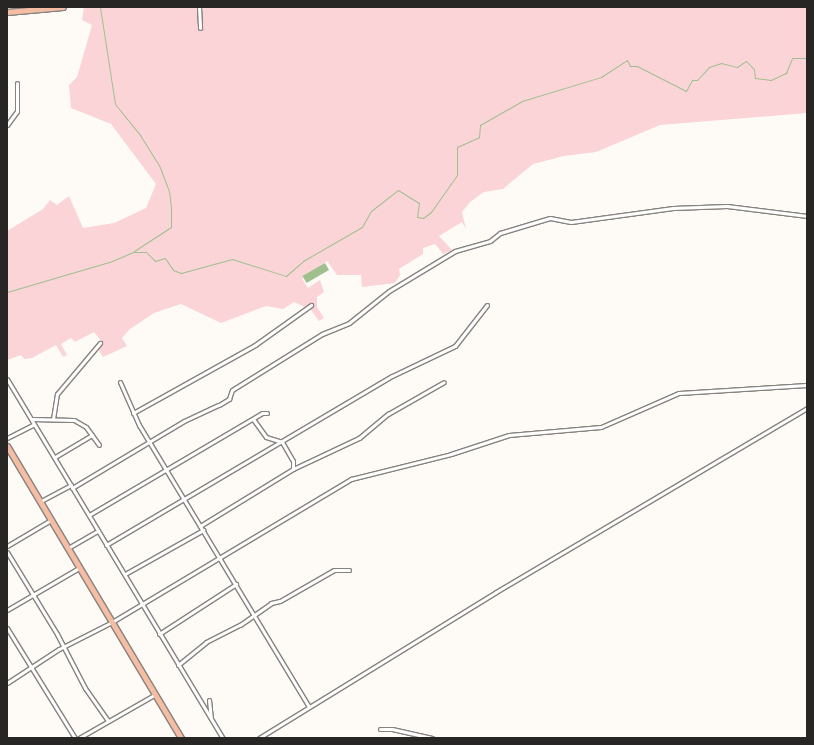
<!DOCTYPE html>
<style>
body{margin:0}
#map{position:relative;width:814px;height:745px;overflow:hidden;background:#fefbf7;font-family:"Times New Roman",serif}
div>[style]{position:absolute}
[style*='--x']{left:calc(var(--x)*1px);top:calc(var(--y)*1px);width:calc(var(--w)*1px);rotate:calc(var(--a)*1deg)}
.green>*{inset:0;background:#fbd4d7}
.water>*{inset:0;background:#a0bf8e;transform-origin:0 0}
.stream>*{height:1px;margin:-0.5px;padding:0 0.5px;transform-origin:0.5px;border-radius:0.5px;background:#a0bf8e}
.roads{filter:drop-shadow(1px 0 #868380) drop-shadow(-1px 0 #868380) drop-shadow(0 1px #868380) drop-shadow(0 -1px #868380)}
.street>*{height:3px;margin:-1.5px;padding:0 1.5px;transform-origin:1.5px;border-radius:1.5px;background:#fff}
.primary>*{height:5px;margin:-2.5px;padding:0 2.5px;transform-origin:2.5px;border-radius:2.5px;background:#f6bda5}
span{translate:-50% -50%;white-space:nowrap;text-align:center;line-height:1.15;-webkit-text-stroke:3px #fefbf7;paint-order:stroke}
.frame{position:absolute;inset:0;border:8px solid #272625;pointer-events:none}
</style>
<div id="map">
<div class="green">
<i style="clip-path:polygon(84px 7px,807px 7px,807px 113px,660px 125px,596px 152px,564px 156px,533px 164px,503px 189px,484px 192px,470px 202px,462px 212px,466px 229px,462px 222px,439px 236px,452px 250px,443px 254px,435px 244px,423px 248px,423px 254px,399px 269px,400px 275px,395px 283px,362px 287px,361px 275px,337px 275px,327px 261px,302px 279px,308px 288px,320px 280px,324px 292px,317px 297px,317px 307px,324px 318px,319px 321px,311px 310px,294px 302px,283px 309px,266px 306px,221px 323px,181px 304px,154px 313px,130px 329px,122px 338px,127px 346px,103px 357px,98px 349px,103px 343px,94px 332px,75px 342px,71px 338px,61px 344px,67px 355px,63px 357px,56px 345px,32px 358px,24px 359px,21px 355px,7px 360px,7px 231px,43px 209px,50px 200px,57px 205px,69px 196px,83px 228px,114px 223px,146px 208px,156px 184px,111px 124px,71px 108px,69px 85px,77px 77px,92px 25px,82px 20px)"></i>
</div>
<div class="water">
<i style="left:325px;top:263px;width:8px;height:26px;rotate:60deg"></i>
</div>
<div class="stream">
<i style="--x:100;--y:7;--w:98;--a:81.2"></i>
<i style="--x:115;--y:104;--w:40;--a:51"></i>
<i style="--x:140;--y:135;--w:36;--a:58"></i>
<i style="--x:159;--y:165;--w:28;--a:69"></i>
<i style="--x:169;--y:191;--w:16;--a:83"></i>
<i style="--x:171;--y:207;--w:20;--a:90"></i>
<i style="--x:171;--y:227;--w:44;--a:147"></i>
<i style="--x:7;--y:292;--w:109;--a:-16.4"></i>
<i style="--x:112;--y:261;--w:23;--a:-23"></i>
<i style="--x:133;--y:252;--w:13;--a:0"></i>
<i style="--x:146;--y:252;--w:13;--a:45"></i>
<i style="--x:155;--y:261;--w:10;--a:-17"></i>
<i style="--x:165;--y:258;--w:14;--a:56"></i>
<i style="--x:173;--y:270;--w:9;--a:21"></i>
<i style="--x:181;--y:273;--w:53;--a:-15.4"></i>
<i style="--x:232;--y:259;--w:57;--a:17.5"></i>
<i style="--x:286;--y:276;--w:23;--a:-41"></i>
<i style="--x:303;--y:261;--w:68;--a:-30"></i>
<i style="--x:362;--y:227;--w:18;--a:-61"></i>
<i style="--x:371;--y:211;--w:34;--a:-38"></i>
<i style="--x:398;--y:190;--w:25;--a:32"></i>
<i style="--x:419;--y:203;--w:14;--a:98"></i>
<i style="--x:417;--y:217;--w:6;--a:9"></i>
<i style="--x:423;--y:218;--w:10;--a:-37"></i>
<i style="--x:431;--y:212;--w:45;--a:-54.9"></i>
<i style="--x:457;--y:175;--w:28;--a:-90"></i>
<i style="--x:457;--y:147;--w:24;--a:-24"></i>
<i style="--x:479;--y:137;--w:12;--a:-85"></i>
<i style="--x:480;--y:125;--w:48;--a:-29.7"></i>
<i style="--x:522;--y:101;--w:83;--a:-16.9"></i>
<i style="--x:601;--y:77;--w:31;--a:-33"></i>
<i style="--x:627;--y:60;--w:7;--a:63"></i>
<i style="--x:630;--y:66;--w:7;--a:0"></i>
<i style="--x:637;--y:66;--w:55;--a:27"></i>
<i style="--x:686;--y:91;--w:13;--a:-61"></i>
<i style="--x:692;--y:80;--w:5;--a:0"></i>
<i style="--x:697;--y:80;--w:18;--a:-47"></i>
<i style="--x:709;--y:67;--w:13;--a:-18"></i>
<i style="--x:721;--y:63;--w:16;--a:14"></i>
<i style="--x:737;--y:67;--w:11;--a:-34"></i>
<i style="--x:746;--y:61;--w:11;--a:45"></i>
<i style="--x:754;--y:69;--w:9;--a:84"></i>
<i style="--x:755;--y:78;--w:16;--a:7"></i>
<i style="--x:771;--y:80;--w:17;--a:-25"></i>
<i style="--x:786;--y:73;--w:16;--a:-68"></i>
<i style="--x:792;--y:58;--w:15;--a:0"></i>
</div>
<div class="roads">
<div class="street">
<i style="--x:199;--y:7;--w:21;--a:87"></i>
<i style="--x:7;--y:125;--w:17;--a:-54"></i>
<i style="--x:17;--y:111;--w:28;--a:-90"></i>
<i style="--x:7;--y:379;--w:419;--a:59"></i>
<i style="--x:120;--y:382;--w:47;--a:66.2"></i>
<i style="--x:139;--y:425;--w:329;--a:58.9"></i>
<i style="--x:133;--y:413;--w:140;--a:-29.1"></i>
<i style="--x:255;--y:345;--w:69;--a:-35.5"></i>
<i style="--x:32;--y:419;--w:42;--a:1.4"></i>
<i style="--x:74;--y:420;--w:14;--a:30"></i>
<i style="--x:86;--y:427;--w:22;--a:54"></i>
<i style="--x:53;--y:419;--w:25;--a:-81"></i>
<i style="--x:57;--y:394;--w:67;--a:-49.9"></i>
<i style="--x:253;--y:419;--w:22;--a:54"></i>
<i style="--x:266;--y:437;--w:17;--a:17"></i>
<i style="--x:7;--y:438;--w:29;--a:-27"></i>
<i style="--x:282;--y:442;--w:22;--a:60"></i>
<i style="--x:293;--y:461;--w:8;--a:90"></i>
<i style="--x:55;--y:457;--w:43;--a:-30.7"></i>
<i style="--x:72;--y:488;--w:131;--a:-30.9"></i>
<i style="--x:184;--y:421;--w:38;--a:-25"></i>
<i style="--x:219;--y:405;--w:12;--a:-31"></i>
<i style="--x:229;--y:399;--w:9;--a:-72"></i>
<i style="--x:232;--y:390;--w:106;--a:-31.9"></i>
<i style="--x:322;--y:334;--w:29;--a:-22"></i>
<i style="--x:349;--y:323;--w:51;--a:-38.7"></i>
<i style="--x:389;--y:291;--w:77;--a:-31.2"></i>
<i style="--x:455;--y:251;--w:36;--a:-16"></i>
<i style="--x:490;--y:241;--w:13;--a:-39"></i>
<i style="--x:500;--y:233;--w:52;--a:-16.7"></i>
<i style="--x:550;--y:218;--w:21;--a:11"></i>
<i style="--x:571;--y:222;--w:103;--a:-7.8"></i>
<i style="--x:673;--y:208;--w:54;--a:-2.1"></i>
<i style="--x:727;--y:206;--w:81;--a:7.1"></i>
<i style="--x:41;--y:501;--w:34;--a:-28"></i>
<i style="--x:89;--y:515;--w:201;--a:-30.5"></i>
<i style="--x:262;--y:413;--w:5;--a:0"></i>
<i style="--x:200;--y:526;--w:109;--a:-31.5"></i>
<i style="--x:293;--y:469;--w:73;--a:-25.2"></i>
<i style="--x:359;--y:438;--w:38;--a:-40"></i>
<i style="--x:388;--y:414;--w:64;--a:-29.7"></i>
<i style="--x:106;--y:545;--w:332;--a:-30.6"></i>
<i style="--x:392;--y:376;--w:70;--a:-25.5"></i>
<i style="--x:455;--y:346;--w:52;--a:-52"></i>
<i style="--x:7;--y:546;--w:51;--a:-30.6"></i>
<i style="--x:68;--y:548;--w:34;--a:-30"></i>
<i style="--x:7;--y:552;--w:96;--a:58.6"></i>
<i style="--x:57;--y:634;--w:61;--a:62.6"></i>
<i style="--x:85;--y:688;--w:39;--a:55"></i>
<i style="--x:125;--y:574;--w:90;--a:-29.4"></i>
<i style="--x:7;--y:610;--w:83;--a:-30.3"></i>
<i style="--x:7;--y:628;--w:129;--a:58.3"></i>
<i style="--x:159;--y:634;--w:92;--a:-33"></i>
<i style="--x:178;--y:665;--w:36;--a:-39"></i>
<i style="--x:206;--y:642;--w:38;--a:-27"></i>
<i style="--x:240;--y:625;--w:38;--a:-35"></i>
<i style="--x:271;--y:603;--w:9;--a:-13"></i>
<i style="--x:280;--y:601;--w:62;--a:-29.9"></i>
<i style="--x:334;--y:570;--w:15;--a:0"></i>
<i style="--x:7;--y:683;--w:62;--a:-33.2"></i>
<i style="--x:59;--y:649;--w:59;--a:-27"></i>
<i style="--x:112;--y:622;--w:279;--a:-30.9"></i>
<i style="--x:351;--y:479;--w:103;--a:-14"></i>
<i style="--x:451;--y:454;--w:61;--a:-18.1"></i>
<i style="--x:509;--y:435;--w:92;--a:-5"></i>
<i style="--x:601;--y:427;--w:85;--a:-23.6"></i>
<i style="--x:679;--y:393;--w:128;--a:-3.6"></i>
<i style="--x:209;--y:700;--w:18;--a:84"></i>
<i style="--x:380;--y:729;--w:12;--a:0"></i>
<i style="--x:392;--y:729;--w:41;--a:12.7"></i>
<i style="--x:79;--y:738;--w:86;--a:-29.8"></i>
<i style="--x:259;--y:738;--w:278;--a:-31.6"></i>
<i style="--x:496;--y:592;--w:361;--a:-30.6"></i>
</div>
<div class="primary">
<i style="--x:7;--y:12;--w:56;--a:-5.1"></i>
<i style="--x:7;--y:446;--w:340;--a:59.2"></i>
</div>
</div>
<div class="frame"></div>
</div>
